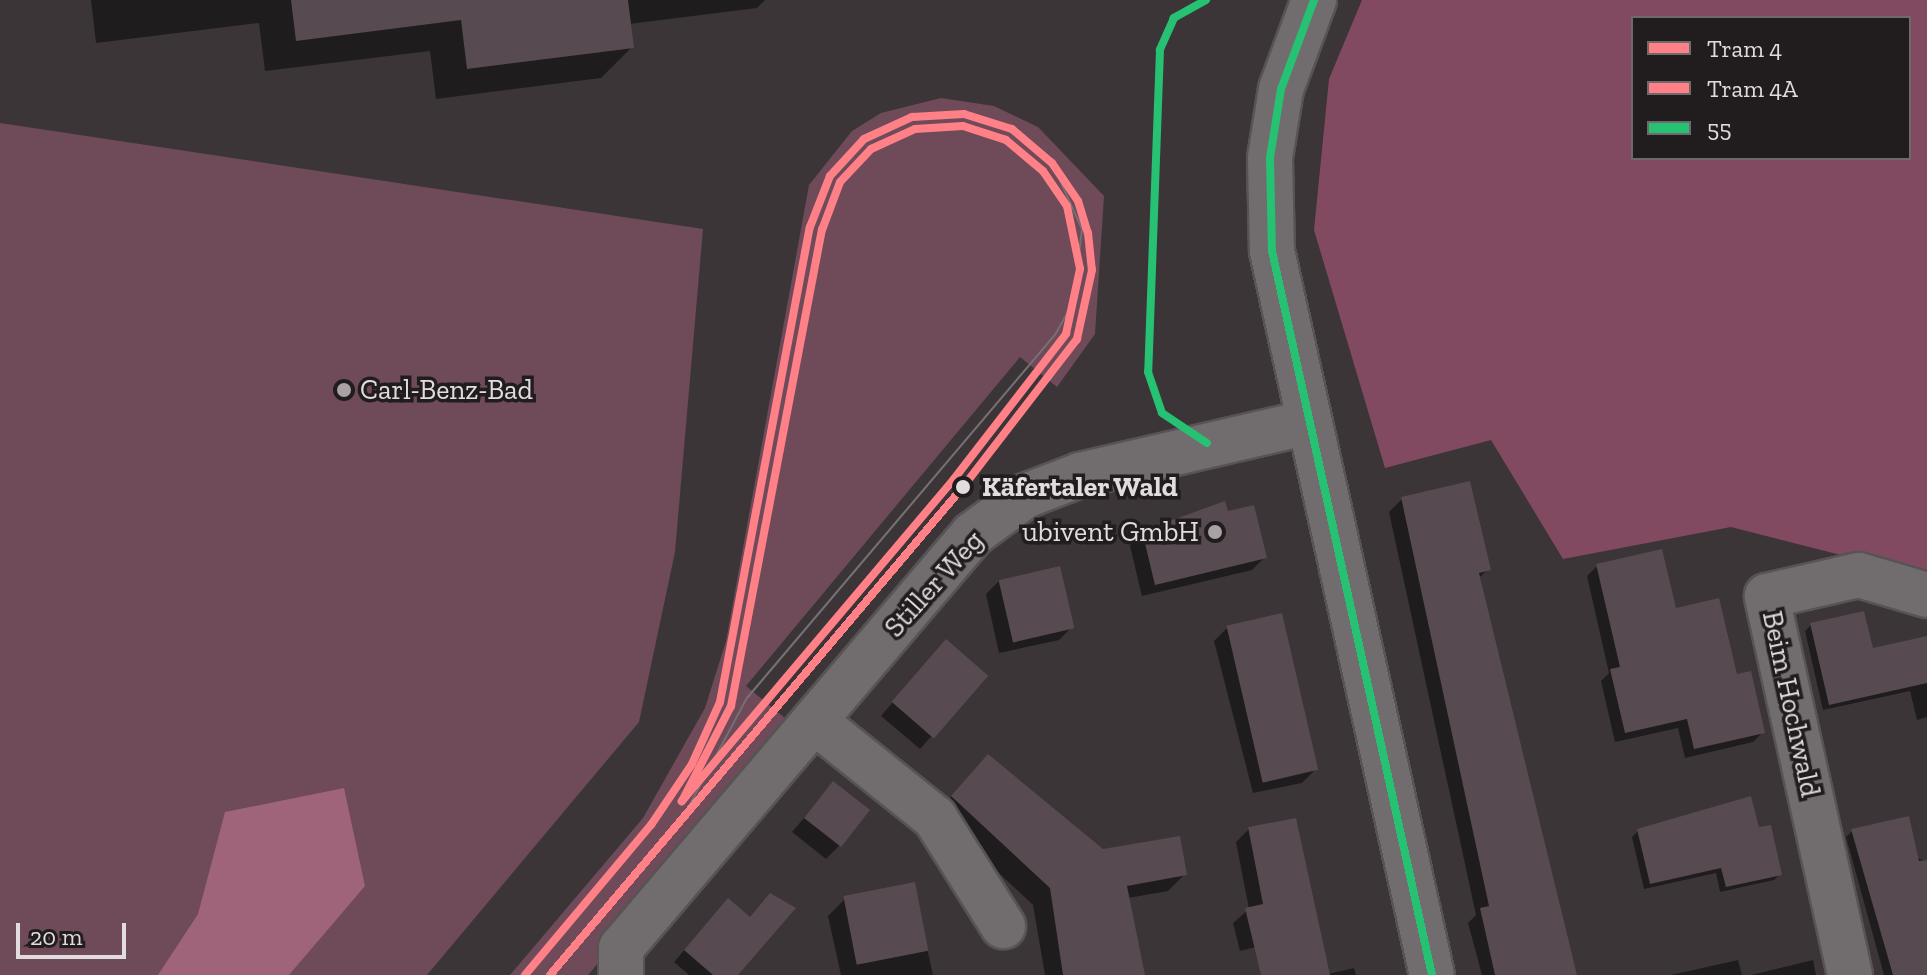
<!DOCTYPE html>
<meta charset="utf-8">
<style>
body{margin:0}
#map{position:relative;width:1927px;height:975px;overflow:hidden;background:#3b3538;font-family:"Zilla Slab",serif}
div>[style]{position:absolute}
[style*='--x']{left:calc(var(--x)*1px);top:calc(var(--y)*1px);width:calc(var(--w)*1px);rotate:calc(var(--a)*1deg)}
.green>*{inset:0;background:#6f4a58}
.forest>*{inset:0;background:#814a60}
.water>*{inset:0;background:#9f637a}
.shadow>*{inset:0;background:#0007}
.building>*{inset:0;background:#574a50;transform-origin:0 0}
.roads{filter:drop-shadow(2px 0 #585355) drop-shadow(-2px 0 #585355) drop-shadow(0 2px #585355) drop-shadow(0 -2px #585355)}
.minor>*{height:44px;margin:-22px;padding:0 22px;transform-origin:22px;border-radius:22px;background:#716c6e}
.tram>*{height:2px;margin:-1px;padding:0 1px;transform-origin:1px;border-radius:1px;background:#757073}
.bus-1>*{height:8px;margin:-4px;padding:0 4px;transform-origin:4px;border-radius:4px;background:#26c172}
.tram-1>*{height:8px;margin:-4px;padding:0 4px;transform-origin:4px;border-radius:4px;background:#ff8087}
.tram-2>*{height:8px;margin:-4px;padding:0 4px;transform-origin:4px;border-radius:4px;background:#ff8087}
.dots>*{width:22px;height:22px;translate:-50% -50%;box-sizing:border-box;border:4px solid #211d1e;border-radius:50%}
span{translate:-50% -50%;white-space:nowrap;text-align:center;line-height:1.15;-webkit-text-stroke:7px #211d1e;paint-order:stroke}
.poi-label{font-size:28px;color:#e2dcde}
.left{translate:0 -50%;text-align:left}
.right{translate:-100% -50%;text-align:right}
.stop-label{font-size:28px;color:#e2dcde;font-weight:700}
.street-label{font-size:28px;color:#e2dcde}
.legend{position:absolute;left:1631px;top:16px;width:280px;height:144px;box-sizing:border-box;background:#211d1e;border:2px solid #6e696b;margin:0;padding:10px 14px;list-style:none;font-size:24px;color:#e2dcde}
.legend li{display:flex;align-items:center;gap:16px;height:40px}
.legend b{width:40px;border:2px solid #6e696b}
.scale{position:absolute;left:16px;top:923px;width:110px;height:36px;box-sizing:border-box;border:4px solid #e2dcde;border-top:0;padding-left:10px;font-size:24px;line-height:28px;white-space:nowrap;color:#e2dcde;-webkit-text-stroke:6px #211d1e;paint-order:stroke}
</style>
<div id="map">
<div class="green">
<i style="clip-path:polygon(941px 98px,994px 106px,1038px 127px,1104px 196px,1095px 334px,1057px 387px,1020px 357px,746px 686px,797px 728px,588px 975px,510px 975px,643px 818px,705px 708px,726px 641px,809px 185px,852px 131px,881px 113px)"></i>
<i style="clip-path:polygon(0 123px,703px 229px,675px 552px,639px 722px,427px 975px,0 975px)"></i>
</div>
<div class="forest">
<i style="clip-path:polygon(evenodd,1362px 0,1927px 0,1927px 577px,1731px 527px,1563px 559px,1491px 440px,1385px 468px,1314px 230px,1329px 79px,1362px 0,1633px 18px,1909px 18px,1909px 158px,1633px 158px,1633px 18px)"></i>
</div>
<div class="water">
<i style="clip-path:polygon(344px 788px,365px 886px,289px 975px,158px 975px,198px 914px,225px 812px)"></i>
</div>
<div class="shadow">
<i style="clip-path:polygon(91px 0,765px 0,757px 8px,629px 24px,632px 47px,601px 78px,436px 99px,430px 51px,265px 71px,259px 23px,96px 43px)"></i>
<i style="clip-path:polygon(1402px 499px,1488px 569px,1478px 579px,1574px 975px,1482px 975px,1468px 923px,1476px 915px,1389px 512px)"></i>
<i style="clip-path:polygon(1226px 514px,1265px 557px,1252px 570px,1142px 596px,1130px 546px,1143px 533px)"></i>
<i style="clip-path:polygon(1597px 566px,1674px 610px,1736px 677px,1763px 732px,1753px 742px,1685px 758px,1678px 728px,1615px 742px,1601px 681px,1609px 673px,1587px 576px)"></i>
<i style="clip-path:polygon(999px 581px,1072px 627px,1059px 640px,999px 653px,986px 594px)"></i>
<i style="clip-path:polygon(1811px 625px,1872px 650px,1927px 638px,1927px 717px,1917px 720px,1910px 691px,1823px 710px,1805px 631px)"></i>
<i style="clip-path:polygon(1227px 628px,1315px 770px,1302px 783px,1253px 793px,1214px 641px)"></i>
<i style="clip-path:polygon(933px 655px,985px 676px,920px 749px,881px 716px)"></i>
<i style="clip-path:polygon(972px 773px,1102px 852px,1185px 874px,1168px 891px,1128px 898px,1143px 975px,1045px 975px,1033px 905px,936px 814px)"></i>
<i style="clip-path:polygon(834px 783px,839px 846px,826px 859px,792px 832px)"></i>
<i style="clip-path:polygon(1249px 829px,1328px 974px,1354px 968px,1356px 975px,1276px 975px,1268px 944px,1240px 951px,1233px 923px,1249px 909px,1236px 842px)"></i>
<i style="clip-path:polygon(1757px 829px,1780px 874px,1774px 880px,1720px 892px,1716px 873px,1644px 889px,1632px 837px,1638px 831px)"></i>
<i style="clip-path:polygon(1852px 831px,1927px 862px,1927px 975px,1884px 975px,1846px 837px)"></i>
<i style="clip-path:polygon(913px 884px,933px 975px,841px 975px,828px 916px,845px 899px)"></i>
<i style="clip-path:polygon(717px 912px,736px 975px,689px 975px,674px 962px)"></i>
<i style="clip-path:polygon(1738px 960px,1742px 975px,1671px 975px)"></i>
<i style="clip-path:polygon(1813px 960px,1816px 975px,1751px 975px)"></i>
</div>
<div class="building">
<i style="clip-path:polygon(291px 0,628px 0,634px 48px,467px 69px,461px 20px,296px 41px)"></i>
<i style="clip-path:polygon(1470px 481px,1491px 570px,1479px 573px,1577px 975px,1495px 975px,1480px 908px,1489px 906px,1401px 497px)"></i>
<i style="clip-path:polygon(1225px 501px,1228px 511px,1254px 505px,1267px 558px,1155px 585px,1142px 531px)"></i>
<i style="clip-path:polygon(1662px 549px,1676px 608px,1719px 598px,1737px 674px,1751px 671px,1765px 733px,1694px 749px,1687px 719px,1625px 733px,1610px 669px,1620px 667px,1596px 564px)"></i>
<i style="left:1060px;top:566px;width:64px;height:63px;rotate:77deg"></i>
<i style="clip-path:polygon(1864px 611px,1873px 648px,1927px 636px,1927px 683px,1829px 705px,1810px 623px)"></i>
<i style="left:1282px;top:613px;width:161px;height:57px;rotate:77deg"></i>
<i style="left:946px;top:639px;width:56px;height:83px;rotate:41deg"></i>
<i style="clip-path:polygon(988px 754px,1103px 849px,1180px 836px,1187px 875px,1127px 886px,1145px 975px,1063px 975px,1050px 888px,951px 796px)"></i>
<i style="left:833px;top:781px;width:47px;height:47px;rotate:38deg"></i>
<i style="clip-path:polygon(1751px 796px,1759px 827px,1771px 825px,1782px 875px,1726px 887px,1721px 868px,1650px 884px,1637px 829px)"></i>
<i style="clip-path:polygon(1909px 816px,1919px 861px,1927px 860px,1927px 975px,1893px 975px,1851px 829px)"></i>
<i style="clip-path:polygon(1296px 818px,1330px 975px,1261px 975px,1245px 908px,1263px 904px,1248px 827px)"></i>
<i style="left:915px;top:882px;width:70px;height:73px;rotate:79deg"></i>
<i style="clip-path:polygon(770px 893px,796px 908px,738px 975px,713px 975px,684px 950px,728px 898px,750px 917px)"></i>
</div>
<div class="roads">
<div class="minor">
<i style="--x:1314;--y:0;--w:95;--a:110.3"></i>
<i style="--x:1281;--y:89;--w:70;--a:99.1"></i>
<i style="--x:1270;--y:158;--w:93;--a:88.8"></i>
<i style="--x:1272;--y:251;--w:741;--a:77.54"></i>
<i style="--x:814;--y:721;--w:155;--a:38.7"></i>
<i style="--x:935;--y:818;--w:128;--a:57.8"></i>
<i style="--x:621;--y:975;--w:27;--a:-90"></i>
<i style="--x:621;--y:948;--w:543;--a:-49.63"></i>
<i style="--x:973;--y:534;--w:64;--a:-36.2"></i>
<i style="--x:1025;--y:496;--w:59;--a:-20.9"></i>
<i style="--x:1080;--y:475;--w:235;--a:-13"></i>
<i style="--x:1850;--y:975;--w:388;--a:-102.4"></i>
<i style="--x:1767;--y:596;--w:94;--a:-12.9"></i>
<i style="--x:1859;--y:575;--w:71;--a:16.4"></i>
</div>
</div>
<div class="tram">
<i style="--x:682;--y:819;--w:137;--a:-61.8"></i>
<i style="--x:747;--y:698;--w:476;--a:-49.7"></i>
<i style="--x:1055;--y:335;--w:37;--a:-61"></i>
<i style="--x:1073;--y:303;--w:75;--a:-83.1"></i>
<i style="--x:1082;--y:229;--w:72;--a:-114.4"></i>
</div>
<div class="bus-1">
<i style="--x:1206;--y:0;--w:37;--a:151"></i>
<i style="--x:1174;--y:18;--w:35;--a:114"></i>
<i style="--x:1160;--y:50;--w:322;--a:92.1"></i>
<i style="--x:1148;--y:372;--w:43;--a:71.1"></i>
<i style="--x:1162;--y:413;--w:54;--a:33.7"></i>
<i style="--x:1314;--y:0;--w:95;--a:110.3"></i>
<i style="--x:1281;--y:89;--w:70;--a:99.1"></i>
<i style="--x:1270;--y:158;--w:93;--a:88.8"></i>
<i style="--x:1272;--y:251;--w:741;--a:77.54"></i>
</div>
<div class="tram-1">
<i style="--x:525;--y:975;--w:196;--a:-50"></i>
<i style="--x:651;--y:825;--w:73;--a:-56.1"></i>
<i style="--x:692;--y:764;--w:68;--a:-65.7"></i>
<i style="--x:720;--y:702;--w:483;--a:-79.3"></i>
<i style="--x:810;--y:227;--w:55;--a:-68.6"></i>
<i style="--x:830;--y:176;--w:50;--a:-47.4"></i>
<i style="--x:864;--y:139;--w:53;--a:-24.6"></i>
<i style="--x:912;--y:117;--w:52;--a:-3.3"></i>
<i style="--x:964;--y:114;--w:50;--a:17.4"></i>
<i style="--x:1012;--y:129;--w:52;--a:40.4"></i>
<i style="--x:1052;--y:163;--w:46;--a:55.6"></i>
<i style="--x:1078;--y:201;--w:34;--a:73"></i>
<i style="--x:1088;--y:233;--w:37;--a:84"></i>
<i style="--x:1092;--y:270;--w:71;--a:102.3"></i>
<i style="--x:1077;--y:339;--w:187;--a:127.6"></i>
<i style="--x:963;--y:487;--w:639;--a:130.24"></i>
</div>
<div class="tram-2">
<i style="--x:963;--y:126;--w:45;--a:18"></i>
<i style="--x:1006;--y:140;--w:48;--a:40"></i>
<i style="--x:1043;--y:171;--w:42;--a:55.6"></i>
<i style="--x:1067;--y:206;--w:64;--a:78.3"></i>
<i style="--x:1080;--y:269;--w:66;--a:102.2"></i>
<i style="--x:1066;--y:334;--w:183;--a:127.7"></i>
<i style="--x:954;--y:479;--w:422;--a:130.2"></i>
<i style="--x:682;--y:801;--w:107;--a:-62.7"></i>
<i style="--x:731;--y:706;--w:485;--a:-79.2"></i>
<i style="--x:822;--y:230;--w:51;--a:-69.4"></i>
<i style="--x:840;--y:182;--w:45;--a:-46.8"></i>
<i style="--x:871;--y:149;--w:48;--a:-24.4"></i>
<i style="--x:915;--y:129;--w:48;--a:-3.6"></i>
</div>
<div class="dots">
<i style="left:344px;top:390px;background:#a8a2a4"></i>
<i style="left:963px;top:487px;background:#e2dcde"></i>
<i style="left:1215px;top:532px;background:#a8a2a4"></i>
</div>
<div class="poi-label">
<span class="left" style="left:360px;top:390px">Carl-Benz-Bad</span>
<span class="right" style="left:1199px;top:532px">ubivent GmbH</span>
</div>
<div class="stop-label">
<span class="left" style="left:982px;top:487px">Käfertaler Wald</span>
</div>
<div class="street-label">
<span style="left:934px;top:584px;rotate:-48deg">Stiller Weg</span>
<span style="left:1791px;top:704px;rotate:78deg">Beim Hochwald</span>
</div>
<ul class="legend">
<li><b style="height:10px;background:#ff8087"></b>Tram 4</li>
<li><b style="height:10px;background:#ff8087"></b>Tram 4A</li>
<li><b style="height:10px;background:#26c172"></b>55</li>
</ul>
<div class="scale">20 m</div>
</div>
